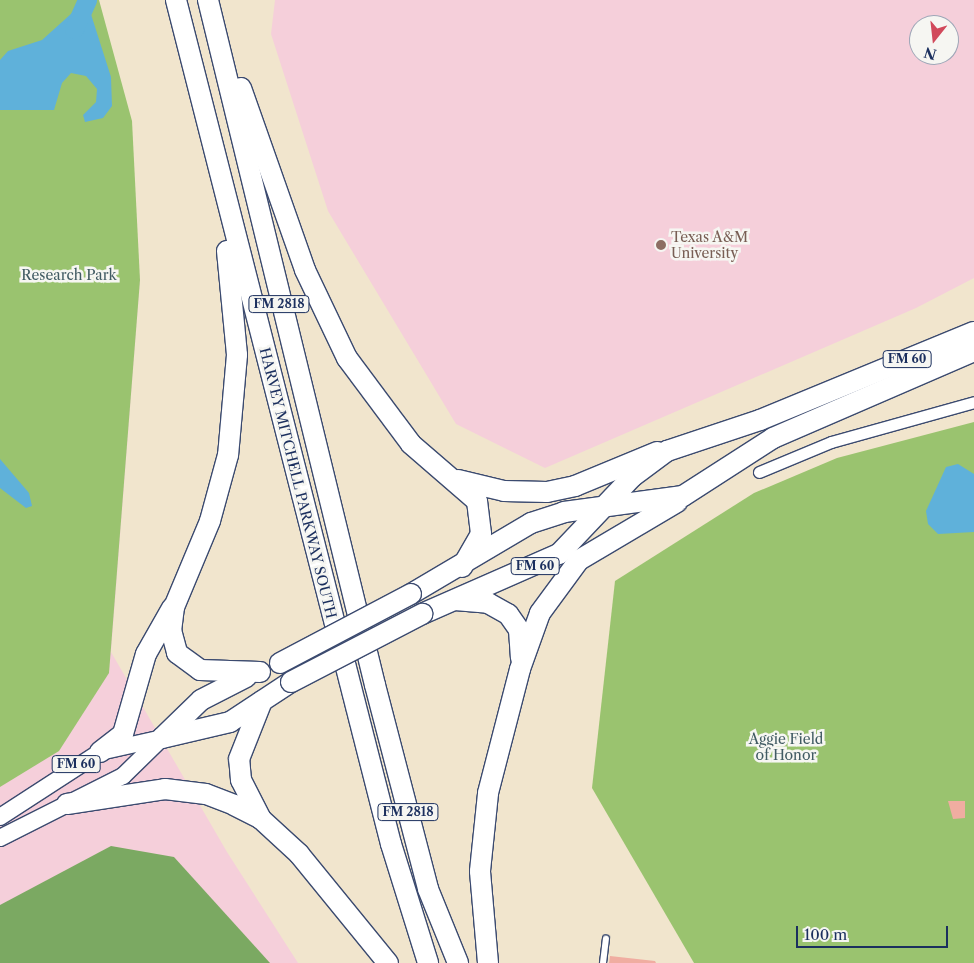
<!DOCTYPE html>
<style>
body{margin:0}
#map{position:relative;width:974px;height:963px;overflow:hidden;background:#f1e5cd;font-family:"Libre Caslon Text",serif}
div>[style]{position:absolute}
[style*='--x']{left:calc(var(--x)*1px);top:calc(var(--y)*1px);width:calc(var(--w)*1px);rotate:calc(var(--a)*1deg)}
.built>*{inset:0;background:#f5cfda}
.green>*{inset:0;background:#9ac36f}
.forest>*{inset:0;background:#7ba962}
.water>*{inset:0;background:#5fb1da}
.river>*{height:19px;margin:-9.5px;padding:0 9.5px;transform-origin:9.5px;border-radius:9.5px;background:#5fb1da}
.building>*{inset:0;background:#f0ada1}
.roads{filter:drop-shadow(1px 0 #3b4a6f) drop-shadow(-1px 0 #3b4a6f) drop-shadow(0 1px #3b4a6f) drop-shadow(0 -1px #3b4a6f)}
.lane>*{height:5.5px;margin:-2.75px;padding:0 2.75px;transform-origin:2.75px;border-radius:2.75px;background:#fff}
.street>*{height:11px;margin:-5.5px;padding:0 5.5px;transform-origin:5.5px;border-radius:5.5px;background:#fff}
.primary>*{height:16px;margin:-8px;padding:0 8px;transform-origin:8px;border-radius:8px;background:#fff}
.highway>*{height:20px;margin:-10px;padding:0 10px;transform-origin:10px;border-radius:10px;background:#fff}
.bridges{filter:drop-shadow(1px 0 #3b4a6f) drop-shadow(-1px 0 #3b4a6f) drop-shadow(0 1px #3b4a6f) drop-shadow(0 -1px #3b4a6f)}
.highway-bridge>*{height:20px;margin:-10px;padding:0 10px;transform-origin:10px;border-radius:10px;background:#fff}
.dots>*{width:14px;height:14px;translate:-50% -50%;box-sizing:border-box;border:2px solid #f6f6f2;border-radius:50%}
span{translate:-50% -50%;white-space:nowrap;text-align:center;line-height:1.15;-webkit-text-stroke:5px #f6f6f2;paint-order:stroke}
.shield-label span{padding:1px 4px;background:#f6f6f2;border:1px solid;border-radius:4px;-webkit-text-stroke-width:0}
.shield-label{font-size:12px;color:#1b2f5e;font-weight:700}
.education-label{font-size:14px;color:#785e54}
.left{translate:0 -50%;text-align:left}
.park-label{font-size:14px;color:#415b63}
.street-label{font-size:14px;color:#1b2f5e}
.north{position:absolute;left:909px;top:15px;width:50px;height:50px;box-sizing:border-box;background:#f6f6f2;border:1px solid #9ea6b7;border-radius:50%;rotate:196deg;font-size:14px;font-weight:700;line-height:20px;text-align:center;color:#1b2f5e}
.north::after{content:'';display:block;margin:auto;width:18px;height:22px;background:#d1495b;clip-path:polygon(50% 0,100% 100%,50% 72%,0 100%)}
.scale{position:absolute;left:796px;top:926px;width:152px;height:22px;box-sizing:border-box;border:2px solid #1b2f5e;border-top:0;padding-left:6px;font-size:15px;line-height:18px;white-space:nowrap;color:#1b2f5e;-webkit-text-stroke:4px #f6f6f2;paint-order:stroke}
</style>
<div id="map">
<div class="built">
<i style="clip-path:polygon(0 0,99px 0,140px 280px,111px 652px,227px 852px,298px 963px,0 963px)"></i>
<i style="clip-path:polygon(evenodd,275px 0,974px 0,974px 278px,916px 308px,545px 468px,456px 424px,328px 211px,271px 34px,275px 0,919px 25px,949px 25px,949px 55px,919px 55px,919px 25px)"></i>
</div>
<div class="green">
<i style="clip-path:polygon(0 0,99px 0,132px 121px,140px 280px,109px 673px,59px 751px,0 787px)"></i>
<i style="clip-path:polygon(974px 422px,974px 963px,694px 963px,592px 788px,615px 581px,754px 493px,837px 458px)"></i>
</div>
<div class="forest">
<i style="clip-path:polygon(111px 846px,174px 857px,270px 963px,0 963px,0 905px)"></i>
</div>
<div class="water">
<i style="clip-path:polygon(82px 4px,89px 8px,111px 77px,112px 106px,103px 118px,85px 122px,83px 115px,96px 102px,97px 89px,86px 76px,71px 73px,62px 83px,54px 110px,0 110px,0 60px,8px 51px,42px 40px)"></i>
<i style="clip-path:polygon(0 459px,29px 493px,32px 506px,26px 508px,0 488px)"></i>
<i style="clip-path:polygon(958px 464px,974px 474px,974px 532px,938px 534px,928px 524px,926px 511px,946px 467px)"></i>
</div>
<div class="river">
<i style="--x:74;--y:29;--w:32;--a:-66"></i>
</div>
<div class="building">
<i style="clip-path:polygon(948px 801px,965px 801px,965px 818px,953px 819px)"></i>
<i style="clip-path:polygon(610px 956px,655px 961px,656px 963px,609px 963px)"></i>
</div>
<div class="roads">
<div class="lane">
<i style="--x:603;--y:963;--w:24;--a:-83"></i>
</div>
<div class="street">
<i style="--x:759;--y:472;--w:78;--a:-22.6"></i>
<i style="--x:831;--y:442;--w:148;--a:-15.6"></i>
</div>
<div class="primary">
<i style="--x:0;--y:817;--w:119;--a:-33"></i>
<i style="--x:100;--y:752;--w:64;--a:-12.7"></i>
<i style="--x:0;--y:838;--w:138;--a:-26.8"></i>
<i style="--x:123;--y:776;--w:54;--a:-44.3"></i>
</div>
<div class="highway">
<i style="--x:176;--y:0;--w:871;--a:75.71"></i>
<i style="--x:391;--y:844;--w:125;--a:72.7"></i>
<i style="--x:208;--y:0;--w:705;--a:76.3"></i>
<i style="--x:375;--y:685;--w:211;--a:75.4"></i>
<i style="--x:428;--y:889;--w:80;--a:67.9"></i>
<i style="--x:241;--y:88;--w:193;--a:70.6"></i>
<i style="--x:305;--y:270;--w:98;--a:64.5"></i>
<i style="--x:347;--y:358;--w:107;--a:53.3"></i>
<i style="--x:411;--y:444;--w:87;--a:40.8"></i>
<i style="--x:477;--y:501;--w:33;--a:83"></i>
<i style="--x:481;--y:534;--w:38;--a:120"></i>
<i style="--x:227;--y:251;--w:104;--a:84.5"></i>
<i style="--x:237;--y:355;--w:100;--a:95.1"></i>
<i style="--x:228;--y:455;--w:68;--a:105.3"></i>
<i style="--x:210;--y:521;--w:93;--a:112.7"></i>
<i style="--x:174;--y:607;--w:23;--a:97"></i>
<i style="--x:171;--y:630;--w:24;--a:75"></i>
<i style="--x:177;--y:653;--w:29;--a:36"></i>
<i style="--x:200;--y:670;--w:60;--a:1.9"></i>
<i style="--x:458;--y:480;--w:47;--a:13.4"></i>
<i style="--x:504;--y:491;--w:43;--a:1.3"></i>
<i style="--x:547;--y:492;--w:29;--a:-12"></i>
<i style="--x:575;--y:486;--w:89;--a:-22.5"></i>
<i style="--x:411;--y:594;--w:139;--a:-30.6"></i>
<i style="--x:531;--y:523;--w:35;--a:-18"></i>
<i style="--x:564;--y:512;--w:120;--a:-7.7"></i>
<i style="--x:683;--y:496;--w:107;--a:-32.8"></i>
<i style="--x:773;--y:438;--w:219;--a:-23.4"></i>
<i style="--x:455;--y:600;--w:33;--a:5"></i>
<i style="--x:488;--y:603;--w:23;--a:29"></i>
<i style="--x:508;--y:614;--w:19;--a:55"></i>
<i style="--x:519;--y:630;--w:28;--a:86"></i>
<i style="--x:422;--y:614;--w:150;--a:-23.7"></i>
<i style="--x:559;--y:554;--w:106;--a:-46.5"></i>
<i style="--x:632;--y:477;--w:44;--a:-36.6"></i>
<i style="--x:667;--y:451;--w:98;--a:-18.4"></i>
<i style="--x:760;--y:420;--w:231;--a:-22.4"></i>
<i style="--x:162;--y:738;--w:70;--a:-13.2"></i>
<i style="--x:230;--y:722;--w:73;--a:-33.3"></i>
<i style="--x:162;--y:738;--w:54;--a:-44.3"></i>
<i style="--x:201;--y:700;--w:51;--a:-27.1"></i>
<i style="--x:100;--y:752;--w:29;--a:-38"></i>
<i style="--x:123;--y:734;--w:83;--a:-74"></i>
<i style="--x:146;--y:654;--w:53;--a:-60.5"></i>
<i style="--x:67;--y:804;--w:99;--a:-8.7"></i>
<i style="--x:165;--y:789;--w:41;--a:7"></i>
<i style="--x:206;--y:794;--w:30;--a:21"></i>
<i style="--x:234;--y:805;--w:30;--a:27"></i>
<i style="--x:261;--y:819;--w:52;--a:42.6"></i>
<i style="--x:299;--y:854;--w:141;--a:50.8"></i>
<i style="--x:261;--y:819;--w:44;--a:-117.1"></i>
<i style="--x:241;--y:780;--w:21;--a:-95"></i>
<i style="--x:239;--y:759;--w:62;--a:-68.4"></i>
<i style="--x:488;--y:963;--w:92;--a:-95"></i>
<i style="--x:480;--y:871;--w:78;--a:-84.1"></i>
<i style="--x:488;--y:793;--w:128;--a:-75.5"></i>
<i style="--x:520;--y:669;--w:59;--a:-70.3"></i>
<i style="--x:540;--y:613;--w:66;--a:-53.7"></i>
<i style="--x:579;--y:560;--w:114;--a:-30.6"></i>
</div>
</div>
<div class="bridges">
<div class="highway-bridge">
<i style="--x:280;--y:663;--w:148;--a:-27.8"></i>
<i style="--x:291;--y:682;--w:148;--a:-27.4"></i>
</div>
</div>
<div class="dots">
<i style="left:661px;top:245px;background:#8d6e63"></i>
</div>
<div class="shield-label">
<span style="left:279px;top:304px">FM 2818</span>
<span style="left:907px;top:359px">FM 60</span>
<span style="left:535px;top:566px">FM 60</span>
<span style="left:76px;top:764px">FM 60</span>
<span style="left:408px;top:812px">FM 2818</span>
</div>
<div class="education-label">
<span class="left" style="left:671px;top:245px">Texas A&amp;M<br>University</span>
</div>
<div class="park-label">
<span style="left:69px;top:275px">Research Park</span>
<span style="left:786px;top:747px">Aggie Field<br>of Honor</span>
</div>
<div class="street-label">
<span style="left:298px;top:483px;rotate:76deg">HARVEY MITCHELL PARKWAY SOUTH</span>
</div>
<div class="north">N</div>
<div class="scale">100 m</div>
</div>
